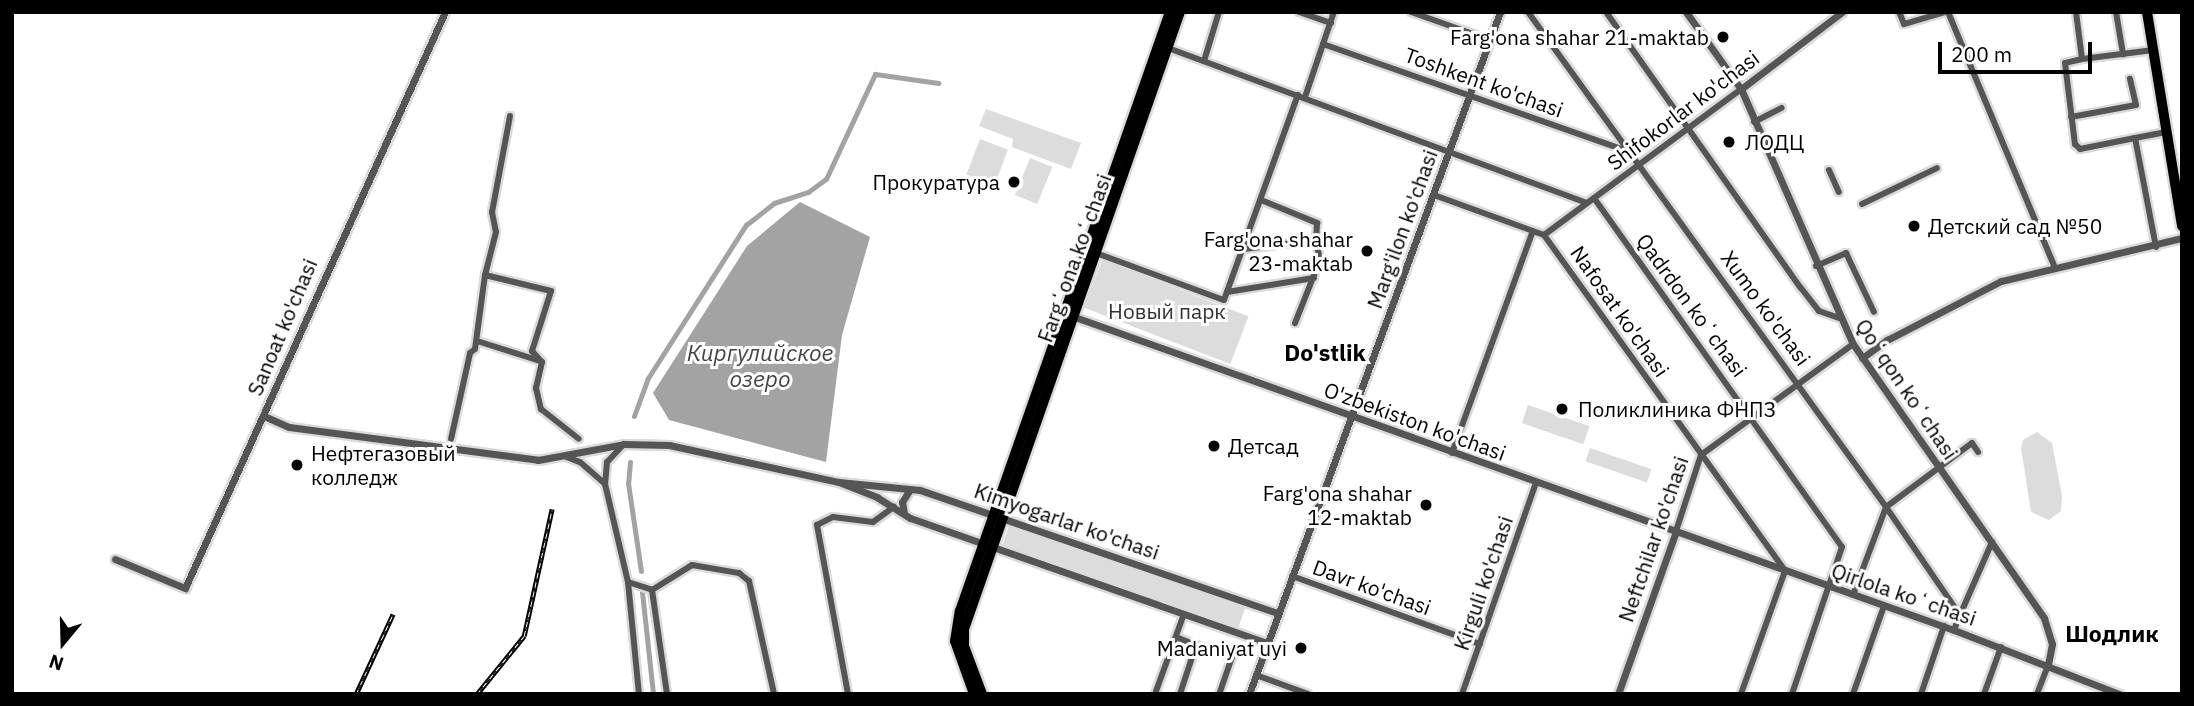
<!DOCTYPE html>
<meta charset="utf-8">
<style>
body{margin:0}
#map{position:relative;width:2194px;height:706px;overflow:hidden;background:#fff;font-family:"IBM Plex Sans",sans-serif}
div>[style]{position:absolute}
[style*='--x']{left:calc(var(--x)*1px);top:calc(var(--y)*1px);width:calc(var(--w)*1px);rotate:calc(var(--a)*1deg)}
.green>*{inset:0;background:#dcdcdc;transform-origin:0 0}
.water>*{inset:0;background:#a3a3a3}
.canal>*{height:5px;margin:-2.5px;padding:0 2.5px;transform-origin:2.5px;border-radius:2.5px;background:#a3a3a3}
.roads{filter:drop-shadow(2px 0 #dbdbdb) drop-shadow(-2px 0 #dbdbdb) drop-shadow(0 2px #dbdbdb) drop-shadow(0 -2px #dbdbdb)}
.minor>*{height:6px;margin:-3px;padding:0 3px;transform-origin:3px;border-radius:3px;background:#555}
.tertiary>*{height:7px;margin:-3.5px;padding:0 3.5px;transform-origin:3.5px;border-radius:3.5px;background:#555}
.primary>*{height:10px;margin:-5px;padding:0 5px;transform-origin:5px;border-radius:5px;background:#000}
.rail>*{height:4.5px;margin-top:-2.25px;transform-origin:0;background:repeating-linear-gradient(90deg,#fff 0 5px,#000 0 10px);box-sizing:border-box;border-block:2px solid #000}
.dots>*{width:19px;height:19px;translate:-50% -50%;box-sizing:border-box;border:4px solid #fff;border-radius:50%}
span{translate:-50% -50%;white-space:nowrap;text-align:center;line-height:1.15;-webkit-text-stroke:6px #fff;paint-order:stroke}
.poi-label{font-size:21px;color:#000}
.right{translate:-100% -50%;text-align:right}
.left{translate:0 -50%;text-align:left}
.street-label{font-size:21px;color:#000}
.park-label{font-size:21px;color:#333}
.water-label{font-size:23px;color:#444;font-style:italic}
.neighbourhood-label{font-size:23px;color:#000;font-weight:700}
.frame{position:absolute;inset:0;border:14px solid #000;pointer-events:none}
.north{position:absolute;left:28px;top:608px;width:70px;height:70px;-webkit-text-stroke:5px #fff;paint-order:stroke;rotate:199deg;font-size:19px;font-weight:700;line-height:28px;text-align:center;color:#000}
.north::after{content:'';display:block;margin:auto;width:24px;height:32px;background:#000;clip-path:polygon(50% 0,100% 100%,50% 72%,0 100%)}
.scale{position:absolute;left:1938px;top:42px;width:154px;height:32px;box-sizing:border-box;border:4px solid #000;border-top:0;padding-left:9px;font-size:21px;line-height:24px;white-space:nowrap;color:#000;-webkit-text-stroke:5px #fff;paint-order:stroke}
</style>
<div id="map">
<div class="green">
<i style="clip-path:polygon(986px 109px,1081px 143px,1071px 169px,1012px 147px,1013px 139px,979px 126px)"></i>
<i style="left:980px;top:139px;width:30px;height:38px;rotate:21deg"></i>
<i style="left:1030px;top:158px;width:24px;height:40px;rotate:22deg"></i>
<i style="left:1102px;top:260px;width:157px;height:51px;rotate:21deg"></i>
<i style="left:1528px;top:405px;width:65px;height:19px;rotate:19deg"></i>
<i style="clip-path:polygon(2037px 432px,2052px 443px,2062px 496px,2061px 511px,2049px 520px,2031px 512px,2021px 448px,2023px 440px)"></i>
<i style="left:1590px;top:448px;width:65px;height:14px;rotate:19deg"></i>
<i style="left:1011px;top:520px;width:250px;height:31px;rotate:19deg"></i>
</div>
<div class="water">
<i style="clip-path:polygon(800px 202px,870px 237px,842px 335px,826px 462px,669px 420px,653px 393px,747px 246px)"></i>
</div>
<div class="canal">
<i style="--x:634;--y:416;--w:40;--a:-69.8"></i>
<i style="--x:648;--y:378;--w:182;--a:-57.4"></i>
<i style="--x:746;--y:225;--w:36;--a:-38"></i>
<i style="--x:774;--y:203;--w:36;--a:-18"></i>
<i style="--x:808;--y:192;--w:22;--a:-36"></i>
<i style="--x:826;--y:179;--w:116;--a:-65"></i>
<i style="--x:875;--y:74;--w:64;--a:8.1"></i>
<i style="--x:630;--y:462;--w:21;--a:95"></i>
<i style="--x:628;--y:483;--w:89;--a:81.6"></i>
<i style="--x:642;--y:592;--w:103;--a:83.8"></i>
</div>
<div class="roads">
<div class="minor">
<i style="--x:1299;--y:12;--w:34;--a:19"></i>
<i style="--x:1411;--y:12;--w:84;--a:19.5"></i>
<i style="--x:1528;--y:12;--w:611;--a:54.12"></i>
<i style="--x:1886;--y:507;--w:131;--a:55.6"></i>
<i style="--x:1960;--y:615;--w:16;--a:112"></i>
<i style="--x:1606;--y:12;--w:338;--a:54.8"></i>
<i style="--x:1801;--y:288;--w:29;--a:52"></i>
<i style="--x:1819;--y:311;--w:21;--a:19"></i>
<i style="--x:1899;--y:12;--w:13;--a:67"></i>
<i style="--x:1904;--y:24;--w:43;--a:-16.3"></i>
<i style="--x:1948;--y:12;--w:274;--a:67.3"></i>
<i style="--x:2076;--y:12;--w:47;--a:82.7"></i>
<i style="--x:2082;--y:59;--w:17;--a:167"></i>
<i style="--x:2065;--y:63;--w:82;--a:83"></i>
<i style="--x:2075;--y:144;--w:7;--a:45"></i>
<i style="--x:2080;--y:149;--w:56;--a:-11.3"></i>
<i style="--x:2135;--y:138;--w:111;--a:79.1"></i>
<i style="--x:2116;--y:12;--w:43;--a:80.5"></i>
<i style="--x:1323;--y:44;--w:328;--a:19.4"></i>
<i style="--x:1168;--y:48;--w:446;--a:20.3"></i>
<i style="--x:2082;--y:59;--w:72;--a:-7.2"></i>
<i style="--x:1204;--y:61;--w:51;--a:-73"></i>
<i style="--x:1305;--y:97;--w:90;--a:-71.2"></i>
<i style="--x:510;--y:116;--w:98;--a:100.6"></i>
<i style="--x:492;--y:212;--w:20;--a:79"></i>
<i style="--x:496;--y:232;--w:44;--a:104.3"></i>
<i style="--x:485;--y:275;--w:68;--a:13.6"></i>
<i style="--x:551;--y:291;--w:63;--a:107.6"></i>
<i style="--x:532;--y:351;--w:15;--a:48"></i>
<i style="--x:542;--y:362;--w:27;--a:103"></i>
<i style="--x:536;--y:388;--w:22;--a:77"></i>
<i style="--x:541;--y:409;--w:48;--a:38.3"></i>
<i style="--x:2071;--y:117;--w:66;--a:-10.5"></i>
<i style="--x:2136;--y:105;--w:27;--a:-103"></i>
<i style="--x:1754;--y:122;--w:31;--a:-27"></i>
<i style="--x:2135;--y:138;--w:33;--a:-11"></i>
<i style="--x:1829;--y:170;--w:24;--a:66"></i>
<i style="--x:1434;--y:195;--w:117;--a:20"></i>
<i style="--x:1544;--y:235;--w:413;--a:54.3"></i>
<i style="--x:1785;--y:571;--w:131;--a:109.7"></i>
<i style="--x:1594;--y:198;--w:428;--a:54.6"></i>
<i style="--x:1842;--y:547;--w:155;--a:108.8"></i>
<i style="--x:1261;--y:200;--w:61;--a:22.3"></i>
<i style="--x:1317;--y:223;--w:17;--a:93"></i>
<i style="--x:1862;--y:204;--w:83;--a:-25.6"></i>
<i style="--x:1544;--y:235;--w:245;--a:-36.5"></i>
<i style="--x:1228;--y:243;--w:17;--a:21"></i>
<i style="--x:1244;--y:249;--w:73;--a:-7.1"></i>
<i style="--x:1316;--y:240;--w:20;--a:79"></i>
<i style="--x:1320;--y:260;--w:68;--a:111.6"></i>
<i style="--x:1096;--y:253;--w:136;--a:20.2"></i>
<i style="--x:1224;--y:300;--w:218;--a:-70.2"></i>
<i style="--x:1816;--y:266;--w:33;--a:-23"></i>
<i style="--x:1846;--y:253;--w:65;--a:64.6"></i>
<i style="--x:1227;--y:292;--w:88;--a:-9.1"></i>
<i style="--x:477;--y:341;--w:66;--a:17.6"></i>
<i style="--x:451;--y:439;--w:88;--a:-77.5"></i>
<i style="--x:470;--y:353;--w:6;--a:-39"></i>
<i style="--x:475;--y:349;--w:75;--a:-82.3"></i>
<i style="--x:624;--y:444;--w:25;--a:133"></i>
<i style="--x:607;--y:462;--w:22;--a:95"></i>
<i style="--x:605;--y:484;--w:101;--a:76.8"></i>
<i style="--x:628;--y:582;--w:113;--a:84.4"></i>
<i style="--x:1452;--y:453;--w:236;--a:-70"></i>
<i style="--x:564;--y:456;--w:17;--a:21"></i>
<i style="--x:580;--y:462;--w:33;--a:41"></i>
<i style="--x:1675;--y:534;--w:83;--a:-71.8"></i>
<i style="--x:1701;--y:455;--w:188;--a:-36.1"></i>
<i style="--x:1292;--y:576;--w:200;--a:19.9"></i>
<i style="--x:628;--y:582;--w:25;--a:18"></i>
<i style="--x:652;--y:590;--w:105;--a:81.8"></i>
<i style="--x:652;--y:590;--w:47;--a:-32"></i>
<i style="--x:692;--y:565;--w:48;--a:9.7"></i>
<i style="--x:739;--y:573;--w:13;--a:39"></i>
<i style="--x:749;--y:581;--w:116;--a:77.5"></i>
<i style="--x:1853;--y:595;--w:94;--a:-69.4"></i>
<i style="--x:1886;--y:507;--w:107;--a:-36.7"></i>
<i style="--x:1972;--y:443;--w:11;--a:56"></i>
<i style="--x:1960;--y:615;--w:80;--a:-66.3"></i>
<i style="--x:1176;--y:637;--w:22;--a:22"></i>
<i style="--x:1256;--y:675;--w:55;--a:20.1"></i>
<i style="--x:848;--y:694;--w:172;--a:-100.4"></i>
<i style="--x:817;--y:525;--w:18;--a:-27"></i>
<i style="--x:833;--y:517;--w:40;--a:7.1"></i>
<i style="--x:873;--y:522;--w:26;--a:-36"></i>
<i style="--x:1155;--y:694;--w:85;--a:-70.1"></i>
<i style="--x:1180;--y:694;--w:52;--a:-71.9"></i>
<i style="--x:1196;--y:645;--w:38;--a:18"></i>
<i style="--x:1232;--y:657;--w:39;--a:109"></i>
<i style="--x:1462;--y:694;--w:224;--a:-70.7"></i>
<i style="--x:1853;--y:694;--w:93;--a:-70.6"></i>
<i style="--x:1921;--y:694;--w:72;--a:-71.3"></i>
<i style="--x:1984;--y:694;--w:50;--a:-70.1"></i>
<i style="--x:2037;--y:694;--w:31;--a:-69"></i>
</div>
<div class="tertiary">
<i style="--x:1686;--y:12;--w:95;--a:54.5"></i>
<i style="--x:1741;--y:89;--w:279;--a:66.3"></i>
<i style="--x:1853;--y:344;--w:334;--a:55.1"></i>
<i style="--x:2044;--y:618;--w:27;--a:73"></i>
<i style="--x:2052;--y:644;--w:21;--a:101"></i>
<i style="--x:1741;--y:89;--w:127;--a:-37.3"></i>
<i style="--x:1072;--y:316;--w:936;--a:19.6"></i>
<i style="--x:1954;--y:630;--w:177;--a:21.2"></i>
<i style="--x:1862;--y:358;--w:31;--a:-36"></i>
<i style="--x:1887;--y:340;--w:128;--a:-27.4"></i>
<i style="--x:2001;--y:281;--w:186;--a:-13.4"></i>
<i style="--x:264;--y:416;--w:27;--a:24"></i>
<i style="--x:289;--y:427;--w:251;--a:7.5"></i>
<i style="--x:538;--y:460;--w:87;--a:-10.5"></i>
<i style="--x:624;--y:444;--w:45;--a:1.3"></i>
<i style="--x:669;--y:445;--w:174;--a:12.3"></i>
<i style="--x:904;--y:513;--w:11;--a:-100"></i>
<i style="--x:902;--y:502;--w:15;--a:-58"></i>
<i style="--x:115;--y:559;--w:76;--a:22.5"></i>
<i style="--x:185;--y:588;--w:632;--a:-65.71"></i>
<i style="--x:1267;--y:643;--w:378;--a:-160.7"></i>
<i style="--x:910;--y:518;--w:39;--a:-148"></i>
<i style="--x:877;--y:497;--w:41;--a:-158.5"></i>
<i style="--x:839;--y:482;--w:81;--a:5.6"></i>
<i style="--x:920;--y:490;--w:379;--a:19"></i>
<i style="--x:1249;--y:694;--w:727;--a:-69.79"></i>
<i style="--x:1618;--y:694;--w:170;--a:-70.4"></i>
</div>
<div class="primary">
<i style="--x:2147;--y:12;--w:217;--a:80.7"></i>
<i style="--x:974;--y:694;--w:56;--a:-109.7"></i>
<i style="--x:955;--y:641;--w:30;--a:-81"></i>
<i style="--x:960;--y:611;--w:635;--a:-70.68"></i>
<i style="--x:982;--y:694;--w:51;--a:-110.6"></i>
<i style="--x:964;--y:646;--w:17;--a:-90"></i>
<i style="--x:964;--y:629;--w:654;--a:-70.71"></i>
</div>
</div>
<div class="rail">
<i style="--x:356;--y:694;--w:88;--a:-65.2"></i>
<i style="--x:477;--y:694;--w:75;--a:-51"></i>
<i style="--x:524;--y:636;--w:130;--a:-77.6"></i>
</div>
<div class="dots">
<i style="left:1723px;top:37px;background:#000"></i>
<i style="left:1729px;top:142px;background:#000"></i>
<i style="left:1014px;top:182px;background:#000"></i>
<i style="left:1914px;top:226px;background:#000"></i>
<i style="left:1367px;top:251px;background:#000"></i>
<i style="left:1562px;top:409px;background:#000"></i>
<i style="left:1214px;top:446px;background:#000"></i>
<i style="left:297px;top:465px;background:#000"></i>
<i style="left:1426px;top:505px;background:#000"></i>
<i style="left:1301px;top:648px;background:#000"></i>
</div>
<div class="poi-label">
<span class="right" style="left:1709px;top:37px">Farg'ona shahar 21-maktab</span>
<span class="left" style="left:1745px;top:142px">ЛОДЦ</span>
<span class="right" style="left:1000px;top:182px">Прокуратура</span>
<span class="left" style="left:1928px;top:226px">Детский сад №50</span>
<span class="right" style="left:1353px;top:251px">Farg'ona shahar<br>23-maktab</span>
<span class="left" style="left:1578px;top:409px">Поликлиника ФНПЗ</span>
<span class="left" style="left:1228px;top:446px">Детсад</span>
<span class="left" style="left:311px;top:465px">Нефтегазовый<br>колледж</span>
<span class="right" style="left:1412px;top:505px">Farg'ona shahar<br>12-maktab</span>
<span class="right" style="left:1287px;top:648px">Madaniyat uyi</span>
</div>
<div class="street-label">
<span style="left:1484px;top:82px;rotate:20deg">Toshkent ko'chasi</span>
<span style="left:1683px;top:110px;rotate:-37deg">Shifokorlar ko'chasi</span>
<span style="left:1402px;top:229px;rotate:-70deg">Marg'ilon ko'chasi</span>
<span style="left:1074px;top:258px;rotate:-70deg">Fargʻona koʻchasi</span>
<span style="left:1692px;top:305px;rotate:54deg">Qadrdon koʻchasi</span>
<span style="left:1766px;top:308px;rotate:54deg">Xumo ko'chasi</span>
<span style="left:1620px;top:311px;rotate:55deg">Nafosat ko'chasi</span>
<span style="left:282px;top:327px;rotate:-67deg">Sanoat ko'chasi</span>
<span style="left:1907px;top:389px;rotate:56deg">Qoʻqon koʻchasi</span>
<span style="left:1415px;top:421px;rotate:20deg">O'zbekiston ko'chasi</span>
<span style="left:1067px;top:521px;rotate:19deg">Kimyogarlar ko'chasi</span>
<span style="left:1653px;top:539px;rotate:-71deg">Neftchilar ko'chasi</span>
<span style="left:1483px;top:583px;rotate:-71deg">Kirguli ko'chasi</span>
<span style="left:1372px;top:587px;rotate:20deg">Davr ko'chasi</span>
<span style="left:1904px;top:594px;rotate:19deg">Qirlola koʻchasi</span>
</div>
<div class="park-label">
<span style="left:1167px;top:311px">Новый парк</span>
</div>
<div class="water-label">
<span style="left:760px;top:365px">Киргулийское<br>озеро</span>
</div>
<div class="neighbourhood-label">
<span style="left:1325px;top:352px">Do'stlik</span>
<span style="left:2112px;top:633px">Шодлик</span>
</div>
<div class="frame"></div>
<div class="north">N</div>
<div class="scale">200 m</div>
</div>
